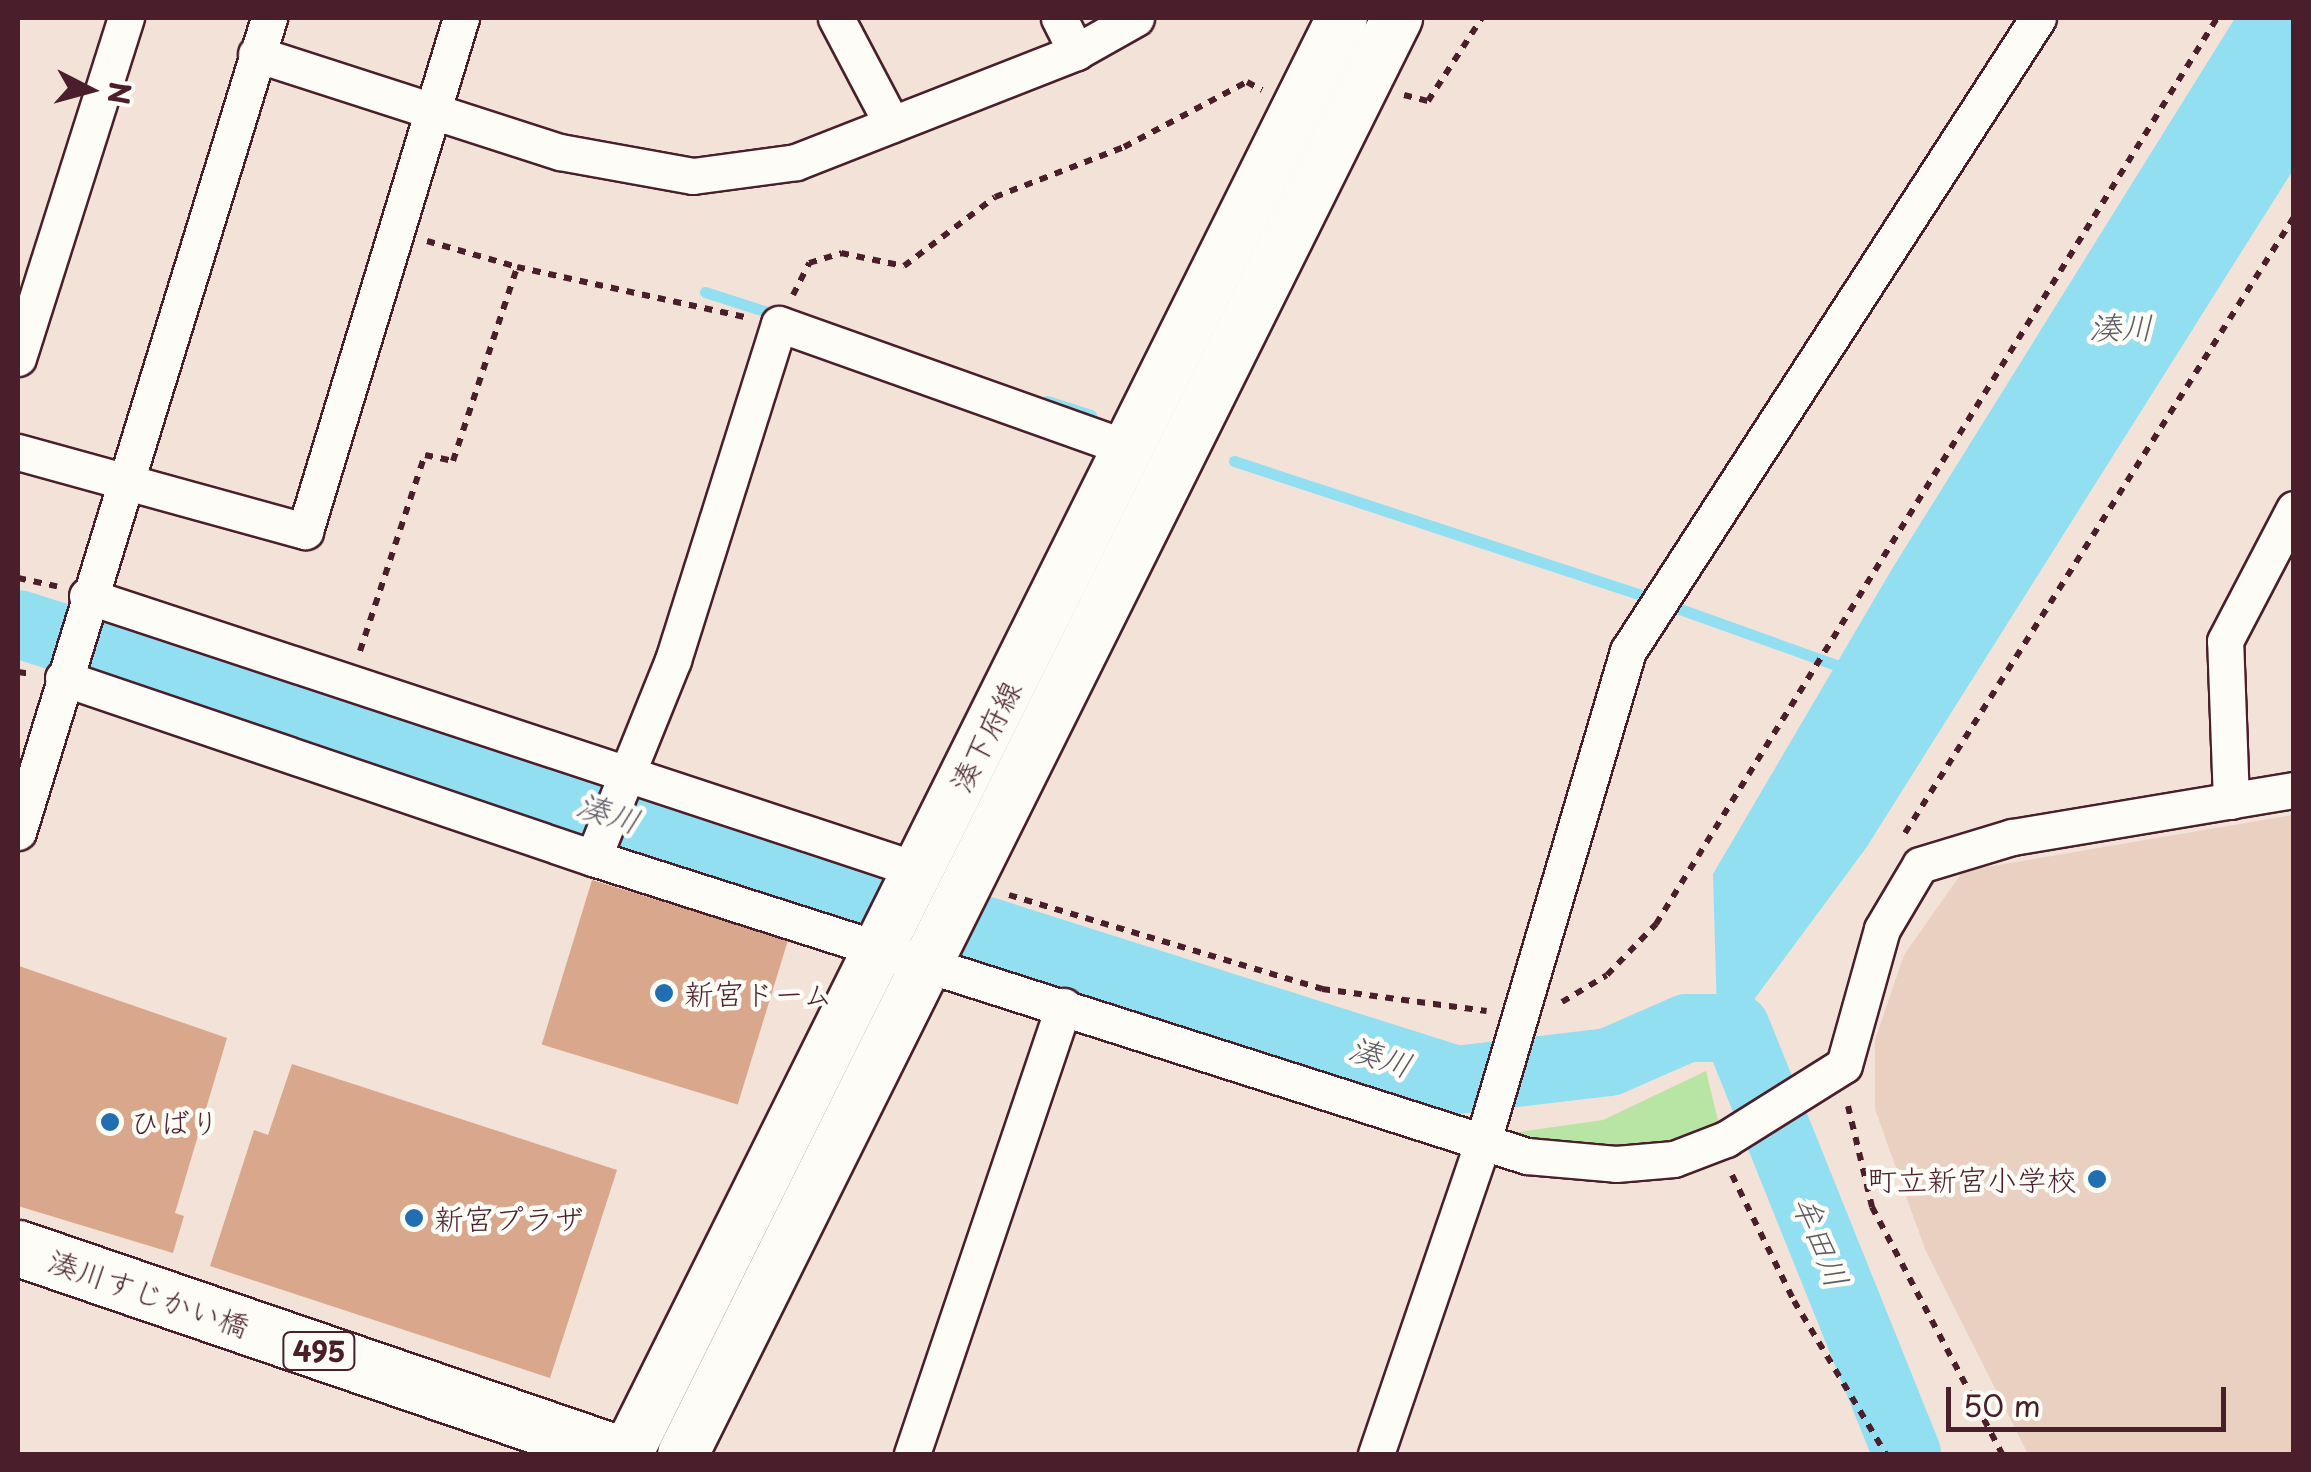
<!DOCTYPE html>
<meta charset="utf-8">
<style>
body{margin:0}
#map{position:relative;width:2311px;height:1472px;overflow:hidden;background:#f2e2d7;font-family:"Playpen Sans","Klee One",sans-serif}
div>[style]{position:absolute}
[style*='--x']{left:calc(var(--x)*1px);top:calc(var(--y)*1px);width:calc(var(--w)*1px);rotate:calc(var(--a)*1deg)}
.built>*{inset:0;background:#ead0c0}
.green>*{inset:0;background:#b8e5a3}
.water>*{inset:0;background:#91dff1}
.stream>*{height:11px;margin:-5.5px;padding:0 5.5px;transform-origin:5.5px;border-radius:5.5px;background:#91dff1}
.river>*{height:68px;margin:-34px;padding:0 34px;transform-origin:34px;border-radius:34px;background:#91dff1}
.building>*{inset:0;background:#d9a78c;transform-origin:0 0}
.path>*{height:6px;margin-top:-3px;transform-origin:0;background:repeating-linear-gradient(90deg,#4a1f2b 0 8px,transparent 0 16px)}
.roads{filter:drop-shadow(2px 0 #4a1f2b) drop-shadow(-2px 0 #4a1f2b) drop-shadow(0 2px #4a1f2b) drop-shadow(0 -2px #4a1f2b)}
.street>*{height:35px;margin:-17.5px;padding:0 17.5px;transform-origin:17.5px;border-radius:17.5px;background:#fdfcf7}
.secondary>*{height:50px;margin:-25px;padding:0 25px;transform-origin:25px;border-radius:25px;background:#fdfcf7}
.highway>*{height:55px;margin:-27.5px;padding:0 27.5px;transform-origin:27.5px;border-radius:27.5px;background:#fdfcf7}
.dots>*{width:28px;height:28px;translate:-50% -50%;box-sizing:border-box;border:5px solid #fdfcf7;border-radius:50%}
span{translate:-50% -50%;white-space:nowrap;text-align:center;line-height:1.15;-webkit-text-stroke:9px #fdfcf7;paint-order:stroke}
.shield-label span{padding:2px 8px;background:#fdfcf7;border:2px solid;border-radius:8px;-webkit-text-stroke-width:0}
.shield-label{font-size:28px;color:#4a1f2b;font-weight:700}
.street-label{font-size:30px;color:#4a1f2b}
.poi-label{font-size:30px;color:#4a1f2b}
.left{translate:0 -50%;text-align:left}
.right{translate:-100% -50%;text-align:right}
.water-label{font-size:32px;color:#5f5966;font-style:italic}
.frame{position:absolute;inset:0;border:20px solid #4a1f2b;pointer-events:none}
.north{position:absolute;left:40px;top:40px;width:100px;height:100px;-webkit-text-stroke:8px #fdfcf7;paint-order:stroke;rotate:96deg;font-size:28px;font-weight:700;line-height:40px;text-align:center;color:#4a1f2b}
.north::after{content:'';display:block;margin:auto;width:35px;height:45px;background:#4a1f2b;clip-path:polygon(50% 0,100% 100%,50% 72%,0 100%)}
.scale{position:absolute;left:1946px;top:1387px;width:280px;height:45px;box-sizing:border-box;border:5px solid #4a1f2b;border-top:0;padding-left:12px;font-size:30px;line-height:35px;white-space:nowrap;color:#4a1f2b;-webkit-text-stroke:8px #fdfcf7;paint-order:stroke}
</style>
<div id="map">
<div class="built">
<i style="clip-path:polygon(2293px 815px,2293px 1454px,2028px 1454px,1925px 1249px,1875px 1109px,1875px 1040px,1904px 955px,1963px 871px)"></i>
</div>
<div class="green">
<i style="clip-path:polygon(1706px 1071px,1720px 1129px,1615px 1160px,1498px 1135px,1603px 1120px)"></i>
</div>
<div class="water">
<i style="clip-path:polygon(2235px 18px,2293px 18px,2293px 170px,1866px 848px,1718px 1048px,1713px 874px,1892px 569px)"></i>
</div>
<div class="stream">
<i style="--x:705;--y:292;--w:76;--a:17.7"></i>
<i style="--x:1047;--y:401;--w:46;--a:17.7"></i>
<i style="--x:1234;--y:461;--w:439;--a:18.2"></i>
<i style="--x:1677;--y:608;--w:181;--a:19.7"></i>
</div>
<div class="river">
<i style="--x:18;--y:624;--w:1509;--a:17.59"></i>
<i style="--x:1456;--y:1080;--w:154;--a:-6.7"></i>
<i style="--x:1609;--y:1062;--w:85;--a:-23.6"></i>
<i style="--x:1687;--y:1028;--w:49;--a:0"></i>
<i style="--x:1736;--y:1028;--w:459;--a:68.1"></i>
</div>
<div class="building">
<i style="left:592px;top:880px;width:205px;height:172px;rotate:17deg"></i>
<i style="clip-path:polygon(19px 966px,227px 1038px,175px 1213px,184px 1216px,173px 1253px,18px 1206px)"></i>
<i style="clip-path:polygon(292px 1064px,617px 1170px,550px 1378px,210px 1266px,254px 1130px,268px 1135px)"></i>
</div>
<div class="path">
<i style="--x:1404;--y:95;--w:25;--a:14"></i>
<i style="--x:1428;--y:101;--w:99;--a:-57"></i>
<i style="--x:427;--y:241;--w:94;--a:16.1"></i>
<i style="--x:793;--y:295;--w:36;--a:-63"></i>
<i style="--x:809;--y:263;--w:34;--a:-17"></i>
<i style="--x:841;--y:253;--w:64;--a:11.7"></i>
<i style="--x:904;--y:266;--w:114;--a:-37.2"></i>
<i style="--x:995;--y:197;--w:138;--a:-21.2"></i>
<i style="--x:1124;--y:147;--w:139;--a:-27.9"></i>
<i style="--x:1247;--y:82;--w:17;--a:28"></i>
<i style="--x:18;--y:578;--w:40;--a:12"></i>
<i style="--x:360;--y:651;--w:206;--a:-71.7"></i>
<i style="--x:425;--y:455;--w:29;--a:12"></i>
<i style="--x:453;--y:461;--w:204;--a:-71.7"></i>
<i style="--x:517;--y:267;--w:233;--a:12.4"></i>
<i style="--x:18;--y:672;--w:14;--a:8"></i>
<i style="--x:1905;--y:833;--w:729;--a:-57.73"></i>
<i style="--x:1009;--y:895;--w:327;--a:16.7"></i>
<i style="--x:1322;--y:989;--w:166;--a:7.6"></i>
<i style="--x:1562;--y:1002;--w:52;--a:-31"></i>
<i style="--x:1607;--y:975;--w:71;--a:-46.1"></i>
<i style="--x:1656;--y:924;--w:1066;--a:-58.23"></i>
<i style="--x:1848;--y:1106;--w:104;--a:76.6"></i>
<i style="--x:1872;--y:1207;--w:279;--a:62.2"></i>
<i style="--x:1732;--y:1175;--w:140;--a:63.8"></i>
<i style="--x:1794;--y:1301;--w:179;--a:59"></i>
</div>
<div class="roads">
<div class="street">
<i style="--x:836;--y:18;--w:120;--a:62.2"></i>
<i style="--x:1059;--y:18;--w:38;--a:63"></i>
<i style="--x:256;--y:54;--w:319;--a:17.9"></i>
<i style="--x:560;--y:152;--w:135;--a:10.2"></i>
<i style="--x:693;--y:176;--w:104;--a:-7.7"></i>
<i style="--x:796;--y:162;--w:301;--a:-21.4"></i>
<i style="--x:1076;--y:52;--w:69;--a:-29.5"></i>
<i style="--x:18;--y:358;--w:357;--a:-72.4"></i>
<i style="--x:18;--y:452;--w:298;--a:15.4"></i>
<i style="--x:305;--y:531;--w:536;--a:-73.09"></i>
<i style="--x:87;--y:596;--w:875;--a:18.25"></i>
<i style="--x:63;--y:678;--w:560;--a:18.76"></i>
<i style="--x:593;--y:858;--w:980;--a:17.7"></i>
<i style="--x:1527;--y:1156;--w:89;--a:5.1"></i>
<i style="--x:1616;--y:1164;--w:58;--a:-4.9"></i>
<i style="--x:1674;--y:1159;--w:56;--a:-21"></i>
<i style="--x:1726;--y:1139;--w:139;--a:-32.1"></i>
<i style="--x:1844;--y:1065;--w:141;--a:-74.4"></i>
<i style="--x:1882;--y:929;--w:74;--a:-59.3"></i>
<i style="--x:1920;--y:865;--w:96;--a:-16.9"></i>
<i style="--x:2012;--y:837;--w:286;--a:-9.5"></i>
<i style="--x:2231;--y:801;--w:160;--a:-92.1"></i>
<i style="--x:2225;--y:641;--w:149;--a:-62.4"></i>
<i style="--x:18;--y:832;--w:852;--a:-72.86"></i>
<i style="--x:593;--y:858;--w:214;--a:-68"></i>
<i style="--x:673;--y:660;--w:352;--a:-72.5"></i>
<i style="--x:779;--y:324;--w:370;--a:19.6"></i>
<i style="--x:912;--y:1454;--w:473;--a:-71.3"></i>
<i style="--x:1376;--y:1454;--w:331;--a:-71.1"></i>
<i style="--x:1483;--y:1141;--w:511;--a:-73.52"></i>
<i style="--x:1628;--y:651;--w:754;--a:-57.07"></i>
</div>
<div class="secondary">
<i style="--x:627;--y:1454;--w:1604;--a:-63.53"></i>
<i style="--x:683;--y:1454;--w:1604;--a:-63.56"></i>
</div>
<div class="highway">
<i style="--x:18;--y:1248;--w:636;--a:18.89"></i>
</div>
</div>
<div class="dots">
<i style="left:664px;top:993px;background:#1f6fb2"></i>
<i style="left:110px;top:1122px;background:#1f6fb2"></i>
<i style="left:2097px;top:1179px;background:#1f6fb2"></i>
<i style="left:414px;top:1218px;background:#1f6fb2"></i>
</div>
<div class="shield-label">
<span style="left:319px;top:1351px">495</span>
</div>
<div class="street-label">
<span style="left:985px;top:736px;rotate:-63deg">湊下府線</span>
<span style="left:149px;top:1293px;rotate:19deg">湊川すじかい橋</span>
</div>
<div class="poi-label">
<span class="left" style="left:684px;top:993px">新宮ドーム</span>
<span class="left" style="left:130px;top:1122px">ひばり</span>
<span class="right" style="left:2077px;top:1179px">町立新宮小学校</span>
<span class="left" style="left:434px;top:1218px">新宮プラザ</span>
</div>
<div class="water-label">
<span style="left:2121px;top:326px">湊川</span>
<span style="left:609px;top:812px;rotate:18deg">湊川</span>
<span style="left:1381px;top:1056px;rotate:18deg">湊川</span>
<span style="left:1822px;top:1241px;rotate:68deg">牟田川</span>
</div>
<div class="frame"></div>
<div class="north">N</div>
<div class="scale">50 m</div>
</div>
